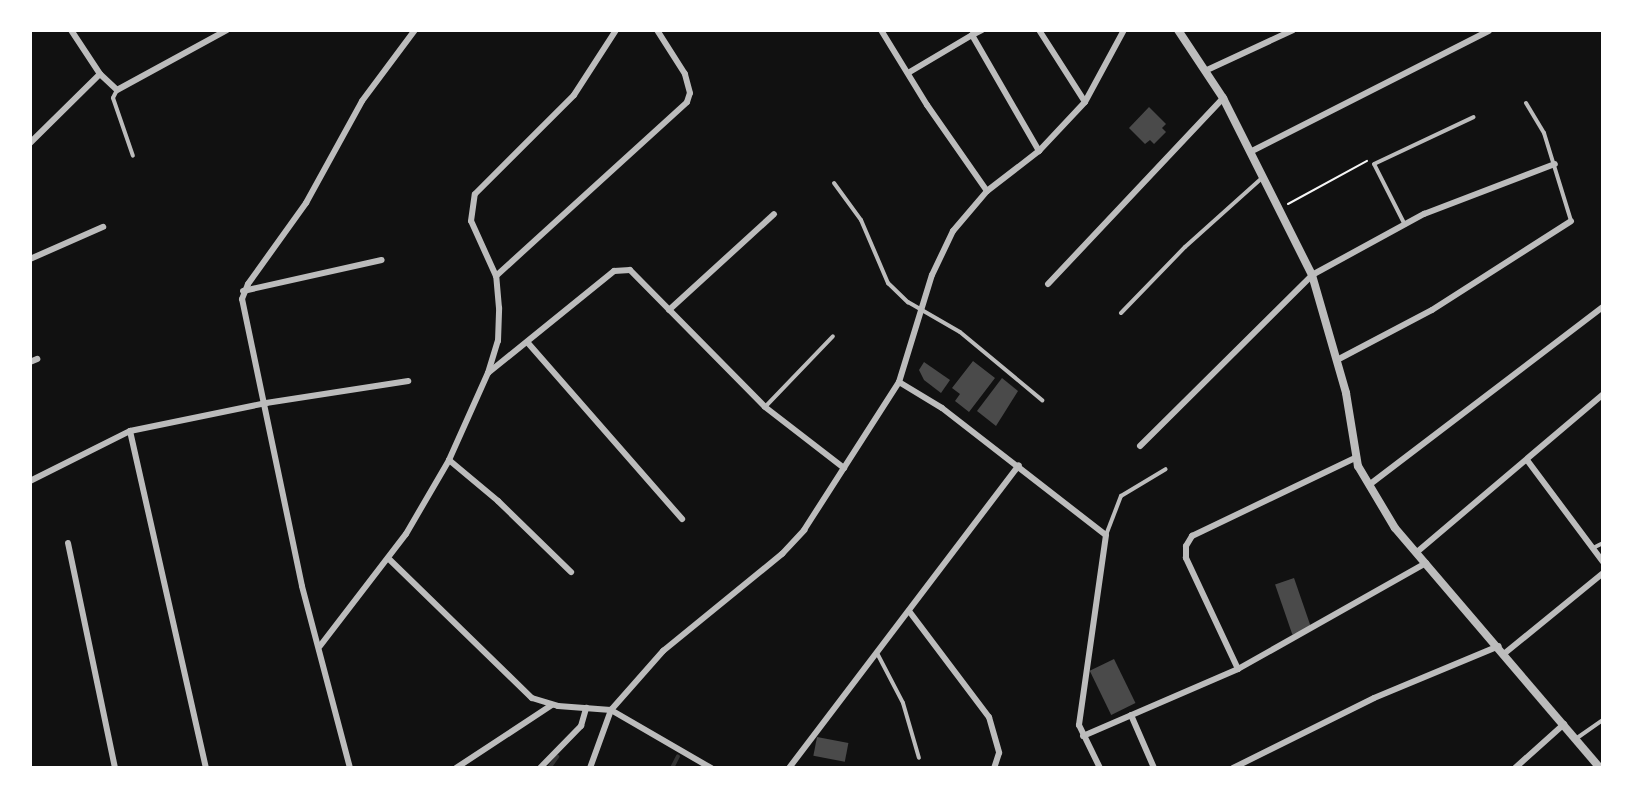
<!DOCTYPE html>
<style>
body{margin:0}
#map{position:relative;width:1633px;height:798px;overflow:hidden;background:#111;font-family:"Space Grotesk",sans-serif}
div>[style]{position:absolute}
[style*='--x']{left:calc(var(--x)*1px);top:calc(var(--y)*1px);width:calc(var(--w)*1px);rotate:calc(var(--a)*1deg)}
.stream>*{height:4px;margin:-2px;padding:0 2px;transform-origin:2px;border-radius:2px;background:#333}
.building>*{inset:0;background:#4a4a4a;transform-origin:0 0}
.path>*{height:2px;margin:-1px;padding:0 1px;transform-origin:1px;border-radius:1px;background:#f5f5f5}
.service>*{height:4px;margin:-2px;padding:0 2px;transform-origin:2px;border-radius:2px;background:#bcbcbc}
.minor>*{height:6px;margin:-3px;padding:0 3px;transform-origin:3px;border-radius:3px;background:#bcbcbc}
.tertiary>*{height:8px;margin:-4px;padding:0 4px;transform-origin:4px;border-radius:4px;background:#bcbcbc}
span{translate:-50% -50%;white-space:nowrap;text-align:center;line-height:1.15;-webkit-text-stroke:4.5px #fff;paint-order:stroke}
.frame{position:absolute;inset:0;border:32px solid #fff;pointer-events:none}
</style>
<div id="map">
<div class="stream">
<i style="--x:549;--y:768;--w:14;--a:-54"></i>
<i style="--x:672;--y:768;--w:13;--a:-63"></i>
</div>
<div class="building">
<i style="clip-path:polygon(1149px 107px,1166px 124px,1162px 128px,1166px 132px,1154px 144px,1150px 140px,1145px 144px,1129px 128px)"></i>
<i style="clip-path:polygon(973px 361px,995px 378px,969px 412px,955px 401px,960px 394px,952px 388px)"></i>
<i style="clip-path:polygon(924px 362px,950px 380px,941px 393px,924px 380px,919px 370px)"></i>
<i style="clip-path:polygon(1002px 378px,1018px 391px,996px 426px,977px 411px)"></i>
<i style="left:1294px;top:578px;width:53px;height:20px;rotate:71deg"></i>
<i style="left:1114px;top:659px;width:49px;height:27px;rotate:64deg"></i>
<i style="left:817px;top:737px;width:32px;height:19px;rotate:11deg"></i>
</div>
<div class="path">
<i style="--x:1288;--y:204;--w:90;--a:-28.6"></i>
</div>
<div class="service">
<i style="--x:117;--y:90;--w:9;--a:117"></i>
<i style="--x:113;--y:98;--w:61;--a:71"></i>
<i style="--x:1526;--y:103;--w:35;--a:59"></i>
<i style="--x:1544;--y:133;--w:92;--a:72.9"></i>
<i style="--x:834;--y:183;--w:46;--a:53.9"></i>
<i style="--x:861;--y:220;--w:69;--a:66.8"></i>
<i style="--x:888;--y:283;--w:28;--a:44"></i>
<i style="--x:908;--y:302;--w:60;--a:30"></i>
<i style="--x:960;--y:332;--w:107;--a:39.7"></i>
<i style="--x:1405;--y:225;--w:68;--a:-116.9"></i>
<i style="--x:1374;--y:164;--w:110;--a:-25.2"></i>
<i style="--x:1121;--y:313;--w:92;--a:-45.9"></i>
<i style="--x:1185;--y:247;--w:103;--a:-41.9"></i>
<i style="--x:765;--y:407;--w:98;--a:-46.2"></i>
<i style="--x:1106;--y:535;--w:42;--a:-69"></i>
<i style="--x:1121;--y:496;--w:52;--a:-31"></i>
<i style="--x:1595;--y:547;--w:9;--a:-27"></i>
<i style="--x:877;--y:653;--w:56;--a:62.5"></i>
<i style="--x:903;--y:703;--w:57;--a:73.8"></i>
<i style="--x:1577;--y:738;--w:32;--a:-35"></i>
</div>
<div class="minor">
<i style="--x:71;--y:30;--w:53;--a:56.6"></i>
<i style="--x:100;--y:74;--w:23;--a:43"></i>
<i style="--x:117;--y:90;--w:125;--a:-28.6"></i>
<i style="--x:881;--y:30;--w:88;--a:58.5"></i>
<i style="--x:927;--y:105;--w:105;--a:55.1"></i>
<i style="--x:1039;--y:30;--w:85;--a:57.4"></i>
<i style="--x:972;--y:35;--w:11;--a:-27"></i>
<i style="--x:1207;--y:70;--w:95;--a:-24.9"></i>
<i style="--x:908;--y:73;--w:74;--a:-30.7"></i>
<i style="--x:972;--y:35;--w:134;--a:60"></i>
<i style="--x:30;--y:143;--w:98;--a:-44.6"></i>
<i style="--x:1250;--y:152;--w:268;--a:-26.9"></i>
<i style="--x:30;--y:259;--w:80;--a:-23.7"></i>
<i style="--x:496;--y:276;--w:258;--a:-42.3"></i>
<i style="--x:687;--y:102;--w:9;--a:-72"></i>
<i style="--x:690;--y:93;--w:20;--a:-105"></i>
<i style="--x:685;--y:74;--w:52;--a:-122.5"></i>
<i style="--x:1048;--y:284;--w:255;--a:-46.7"></i>
<i style="--x:243;--y:291;--w:142;--a:-12.6"></i>
<i style="--x:669;--y:310;--w:142;--a:-42.4"></i>
<i style="--x:528;--y:343;--w:234;--a:48.8"></i>
<i style="--x:1337;--y:360;--w:107;--a:-27.8"></i>
<i style="--x:1432;--y:310;--w:165;--a:-32.6"></i>
<i style="--x:30;--y:362;--w:8;--a:-23"></i>
<i style="--x:488;--y:373;--w:162;--a:-39"></i>
<i style="--x:614;--y:271;--w:16;--a:-4"></i>
<i style="--x:630;--y:270;--w:192;--a:45.4"></i>
<i style="--x:765;--y:407;--w:100;--a:37.7"></i>
<i style="--x:899;--y:382;--w:50;--a:31.2"></i>
<i style="--x:942;--y:408;--w:207;--a:37.8"></i>
<i style="--x:1106;--y:535;--w:192;--a:98.1"></i>
<i style="--x:1079;--y:725;--w:48;--a:64"></i>
<i style="--x:130;--y:431;--w:345;--a:77.3"></i>
<i style="--x:1140;--y:446;--w:243;--a:-44.8"></i>
<i style="--x:1312;--y:275;--w:128;--a:-28.6"></i>
<i style="--x:1424;--y:214;--w:140;--a:-20.9"></i>
<i style="--x:449;--y:460;--w:64;--a:39.9"></i>
<i style="--x:498;--y:501;--w:102;--a:44.2"></i>
<i style="--x:1527;--y:460;--w:127;--a:53.3"></i>
<i style="--x:30;--y:481;--w:112;--a:-26.6"></i>
<i style="--x:130;--y:431;--w:139;--a:-11.6"></i>
<i style="--x:266;--y:403;--w:144;--a:-8.8"></i>
<i style="--x:1369;--y:485;--w:294;--a:-37.3"></i>
<i style="--x:68;--y:543;--w:230;--a:78.2"></i>
<i style="--x:1417;--y:552;--w:244;--a:-40.3"></i>
<i style="--x:390;--y:560;--w:198;--a:44.2"></i>
<i style="--x:532;--y:698;--w:27;--a:17"></i>
<i style="--x:558;--y:706;--w:53;--a:4.3"></i>
<i style="--x:611;--y:710;--w:116;--a:30.1"></i>
<i style="--x:909;--y:611;--w:133;--a:53"></i>
<i style="--x:989;--y:717;--w:37;--a:74"></i>
<i style="--x:999;--y:753;--w:16;--a:108"></i>
<i style="--x:320;--y:646;--w:141;--a:-52.5"></i>
<i style="--x:406;--y:534;--w:86;--a:-59.8"></i>
<i style="--x:449;--y:460;--w:95;--a:-65.9"></i>
<i style="--x:488;--y:373;--w:34;--a:-73"></i>
<i style="--x:498;--y:341;--w:33;--a:-88"></i>
<i style="--x:499;--y:308;--w:32;--a:-95"></i>
<i style="--x:496;--y:276;--w:60;--a:-114.4"></i>
<i style="--x:471;--y:221;--w:27;--a:-82"></i>
<i style="--x:475;--y:194;--w:140;--a:-45"></i>
<i style="--x:574;--y:95;--w:77;--a:-57.1"></i>
<i style="--x:1505;--y:653;--w:127;--a:-39.2"></i>
<i style="--x:1238;--y:669;--w:123;--a:-115.1"></i>
<i style="--x:1186;--y:558;--w:12;--a:-90"></i>
<i style="--x:1186;--y:546;--w:12;--a:-59"></i>
<i style="--x:1192;--y:536;--w:183;--a:-25.6"></i>
<i style="--x:1131;--y:715;--w:58;--a:66.5"></i>
<i style="--x:1083;--y:736;--w:169;--a:-23.4"></i>
<i style="--x:1238;--y:669;--w:216;--a:-29.4"></i>
<i style="--x:350;--y:768;--w:188;--a:-104.8"></i>
<i style="--x:302;--y:586;--w:293;--a:-101.8"></i>
<i style="--x:242;--y:299;--w:16;--a:-68"></i>
<i style="--x:248;--y:284;--w:100;--a:-54.4"></i>
<i style="--x:306;--y:203;--w:116;--a:-61.2"></i>
<i style="--x:362;--y:101;--w:89;--a:-53.3"></i>
<i style="--x:456;--y:768;--w:115;--a:-33.3"></i>
<i style="--x:540;--y:768;--w:59;--a:-45.7"></i>
<i style="--x:581;--y:726;--w:19;--a:-74"></i>
<i style="--x:590;--y:768;--w:62;--a:-70.1"></i>
<i style="--x:611;--y:710;--w:79;--a:-48.6"></i>
<i style="--x:663;--y:651;--w:154;--a:-39.2"></i>
<i style="--x:782;--y:554;--w:33;--a:-47"></i>
<i style="--x:804;--y:530;--w:176;--a:-57.3"></i>
<i style="--x:899;--y:382;--w:112;--a:-72.9"></i>
<i style="--x:932;--y:275;--w:49;--a:-64.5"></i>
<i style="--x:953;--y:231;--w:52;--a:-49.6"></i>
<i style="--x:987;--y:191;--w:66;--a:-37.6"></i>
<i style="--x:1039;--y:151;--w:67;--a:-46.8"></i>
<i style="--x:1085;--y:102;--w:82;--a:-61.6"></i>
<i style="--x:789;--y:768;--w:380;--a:-52.8"></i>
<i style="--x:1233;--y:768;--w:157;--a:-26.4"></i>
<i style="--x:1374;--y:698;--w:135;--a:-22.6"></i>
<i style="--x:1515;--y:768;--w:66;--a:-41.9"></i>
</div>
<div class="tertiary">
<i style="--x:1178;--y:30;--w:82;--a:56.5"></i>
<i style="--x:1223;--y:98;--w:198;--a:63.3"></i>
<i style="--x:1312;--y:275;--w:123;--a:73.9"></i>
<i style="--x:1346;--y:393;--w:74;--a:80.7"></i>
<i style="--x:1358;--y:466;--w:72;--a:59.2"></i>
<i style="--x:1395;--y:528;--w:316;--a:49.5"></i>
</div>
<div class="frame"></div>
</div>
